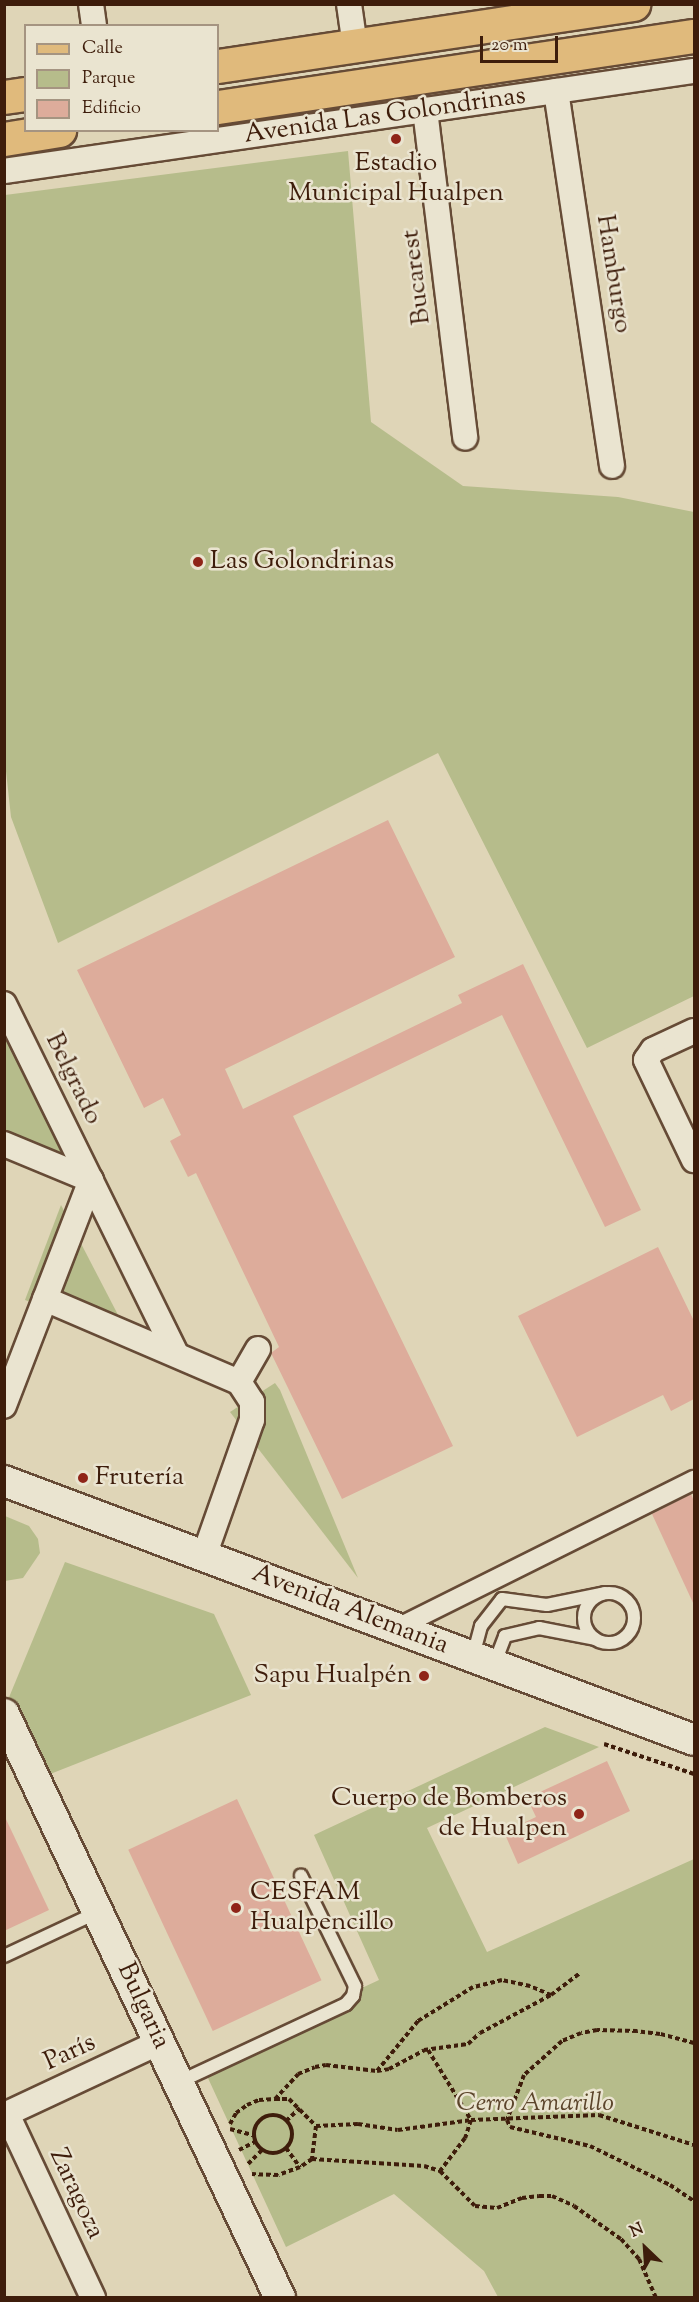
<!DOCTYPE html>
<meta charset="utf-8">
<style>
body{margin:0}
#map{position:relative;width:699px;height:2302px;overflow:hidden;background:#dfd5b7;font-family:"Sorts Mill Goudy",serif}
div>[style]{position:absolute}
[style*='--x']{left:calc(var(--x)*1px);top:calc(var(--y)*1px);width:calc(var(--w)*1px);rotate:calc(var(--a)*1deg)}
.green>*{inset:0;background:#b6bc8b}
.building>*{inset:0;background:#ddac9b;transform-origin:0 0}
.path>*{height:4px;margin-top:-2px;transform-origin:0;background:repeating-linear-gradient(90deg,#3e1d0b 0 4.5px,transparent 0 7.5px)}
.path>.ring{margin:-2px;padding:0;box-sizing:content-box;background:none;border:4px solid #3e1d0b;border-radius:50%}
.roads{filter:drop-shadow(2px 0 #664b36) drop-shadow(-2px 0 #664b36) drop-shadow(0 2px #664b36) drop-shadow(0 -2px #664b36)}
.service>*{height:12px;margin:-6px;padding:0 6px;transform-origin:6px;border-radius:6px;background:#eae4d0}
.service>.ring{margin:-6px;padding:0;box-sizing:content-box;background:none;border:12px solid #eae4d0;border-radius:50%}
.pedestrian>*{height:18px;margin:-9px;padding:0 9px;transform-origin:9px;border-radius:9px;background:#eae4d0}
.minor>*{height:24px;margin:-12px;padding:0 12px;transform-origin:12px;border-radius:12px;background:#eae4d0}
.tertiary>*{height:30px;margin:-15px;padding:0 15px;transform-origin:15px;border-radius:15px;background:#eae4d0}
.primary>*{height:33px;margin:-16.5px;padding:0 16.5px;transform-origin:16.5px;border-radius:16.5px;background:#e0ba7c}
.dots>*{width:16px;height:16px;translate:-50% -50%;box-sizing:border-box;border:3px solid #eae4d0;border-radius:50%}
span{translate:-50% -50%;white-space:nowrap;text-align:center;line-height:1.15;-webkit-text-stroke:5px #eae4d0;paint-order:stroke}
.street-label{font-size:26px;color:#3e1d0b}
.poi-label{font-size:26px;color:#3e1d0b}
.left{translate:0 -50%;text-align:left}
.right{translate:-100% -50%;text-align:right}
.park-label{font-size:26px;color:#5c452b;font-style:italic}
.frame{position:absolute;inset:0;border:6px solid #3e1d0b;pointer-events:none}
.legend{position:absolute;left:24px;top:24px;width:195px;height:108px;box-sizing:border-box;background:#eae4d0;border:2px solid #a59481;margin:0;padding:8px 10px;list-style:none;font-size:18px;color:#3e1d0b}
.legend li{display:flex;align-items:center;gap:12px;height:30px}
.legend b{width:30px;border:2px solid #a59481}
.north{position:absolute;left:615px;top:2218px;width:60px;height:60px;-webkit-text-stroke:4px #eae4d0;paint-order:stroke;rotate:335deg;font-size:16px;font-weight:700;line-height:24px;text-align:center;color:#3e1d0b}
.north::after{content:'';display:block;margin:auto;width:21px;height:27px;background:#3e1d0b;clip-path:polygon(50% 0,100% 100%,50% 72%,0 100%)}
.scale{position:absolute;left:480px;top:36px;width:78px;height:27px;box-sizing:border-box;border:3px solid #3e1d0b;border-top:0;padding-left:8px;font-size:18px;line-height:21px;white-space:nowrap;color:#3e1d0b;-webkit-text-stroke:4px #eae4d0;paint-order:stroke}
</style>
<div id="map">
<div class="green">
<i style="clip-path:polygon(348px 151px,371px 422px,463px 486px,618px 497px,694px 512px,694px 996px,587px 1048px,438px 753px,58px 943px,11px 817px,4px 753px,5px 195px)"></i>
<i style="clip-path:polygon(5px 1030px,64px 1154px,5px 1130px)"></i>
<i style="clip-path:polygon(61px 1205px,130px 1338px,25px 1300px)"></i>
<i style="clip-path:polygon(275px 1383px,280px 1390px,358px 1578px,230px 1412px)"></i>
<i style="clip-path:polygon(5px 1516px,29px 1526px,38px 1539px,40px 1553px,23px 1578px,5px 1581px)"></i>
<i style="clip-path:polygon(65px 1562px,214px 1614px,251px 1695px,35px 1780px,5px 1707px)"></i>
<i style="clip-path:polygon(545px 1727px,599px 1747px,427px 1828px,487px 1952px,694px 1859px,694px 2297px,498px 2297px,484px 2271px,394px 2194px,286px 2247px,201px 2063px,379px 1980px,314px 1835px)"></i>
</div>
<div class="building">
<i style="clip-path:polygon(388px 820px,455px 957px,225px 1069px,243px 1109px,462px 1003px,458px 995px,523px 964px,641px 1210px,605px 1227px,502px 1015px,293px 1116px,453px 1446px,342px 1499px,271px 1353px,279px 1347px,196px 1173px,188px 1177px,170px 1141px,181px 1135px,163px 1098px,144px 1108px,77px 970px)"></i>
<i style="clip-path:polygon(658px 1247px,694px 1321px,694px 1399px,671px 1411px,663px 1395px,577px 1437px,518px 1316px)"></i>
<i style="clip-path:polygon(691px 1494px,694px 1501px,694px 1605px,652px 1514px)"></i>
<i style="clip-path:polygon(607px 1761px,630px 1811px,518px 1864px,504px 1832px,536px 1817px,527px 1798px)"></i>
<i style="left:237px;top:1799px;width:200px;height:120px;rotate:65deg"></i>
<i style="clip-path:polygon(4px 1815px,49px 1910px,4px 1931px)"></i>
</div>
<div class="path">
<i style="--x:604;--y:1744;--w:95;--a:18.4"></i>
<i style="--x:551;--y:1995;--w:35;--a:-37"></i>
<i style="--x:694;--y:2043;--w:35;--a:-165"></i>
<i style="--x:660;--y:2034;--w:23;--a:-173"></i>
<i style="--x:637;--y:2031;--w:40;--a:-178.6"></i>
<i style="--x:597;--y:2030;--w:16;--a:169"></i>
<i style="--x:581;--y:2033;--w:21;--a:157"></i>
<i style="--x:562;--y:2041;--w:51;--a:138.2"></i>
<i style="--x:524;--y:2075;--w:48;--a:110.7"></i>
<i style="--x:507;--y:2120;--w:8;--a:67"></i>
<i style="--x:510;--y:2127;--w:82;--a:13.4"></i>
<i style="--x:590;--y:2146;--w:89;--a:26"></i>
<i style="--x:670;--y:2185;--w:29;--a:34"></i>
<i style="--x:428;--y:2050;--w:82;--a:58.4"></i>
<i style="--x:471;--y:2120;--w:19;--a:108"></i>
<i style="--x:465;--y:2138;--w:41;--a:127.1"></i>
<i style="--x:440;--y:2171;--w:49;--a:45"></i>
<i style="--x:475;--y:2206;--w:22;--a:5"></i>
<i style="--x:497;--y:2208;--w:27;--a:-22"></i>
<i style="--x:522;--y:2198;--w:17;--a:-7"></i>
<i style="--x:539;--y:2196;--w:13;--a:0"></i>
<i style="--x:552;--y:2196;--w:24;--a:24"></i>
<i style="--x:574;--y:2206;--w:57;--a:35.1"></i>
<i style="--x:621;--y:2239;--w:27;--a:48"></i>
<i style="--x:639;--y:2259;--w:43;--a:66.4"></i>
<i style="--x:275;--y:2099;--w:34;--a:-47"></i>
<i style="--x:298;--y:2074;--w:18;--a:-22"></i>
<i style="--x:315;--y:2067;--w:11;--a:-10"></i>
<i style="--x:326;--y:2065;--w:51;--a:6.7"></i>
<i style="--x:377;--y:2071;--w:12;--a:-9"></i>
<i style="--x:389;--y:2069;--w:40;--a:-28"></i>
<i style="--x:424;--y:2050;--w:44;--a:-7.8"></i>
<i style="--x:468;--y:2044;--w:16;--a:-43"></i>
<i style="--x:480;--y:2033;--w:81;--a:-28.2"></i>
<i style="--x:551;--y:1995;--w:23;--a:-157"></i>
<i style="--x:530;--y:1986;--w:29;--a:-168"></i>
<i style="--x:502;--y:1980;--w:30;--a:166"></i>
<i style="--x:473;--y:1987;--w:65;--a:148.3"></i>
<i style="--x:418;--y:2021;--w:65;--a:129.4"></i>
<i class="ring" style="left:254px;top:2115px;width:34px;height:34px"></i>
<i style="--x:286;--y:2121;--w:19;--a:-43"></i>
<i style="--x:230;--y:2124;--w:13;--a:-61"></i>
<i style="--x:236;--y:2113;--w:14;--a:-36"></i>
<i style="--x:247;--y:2105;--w:13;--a:-23"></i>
<i style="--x:259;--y:2100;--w:16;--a:-4"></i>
<i style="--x:275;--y:2099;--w:14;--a:0"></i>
<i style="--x:289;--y:2099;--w:38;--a:45"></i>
<i style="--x:316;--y:2126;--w:33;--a:97"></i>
<i style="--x:312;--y:2159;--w:14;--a:146"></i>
<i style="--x:300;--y:2167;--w:23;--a:160"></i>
<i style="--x:278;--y:2175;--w:26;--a:-178"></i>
<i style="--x:316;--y:2126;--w:42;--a:-2.7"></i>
<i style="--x:358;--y:2124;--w:40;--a:8.5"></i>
<i style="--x:398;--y:2130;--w:74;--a:-7.8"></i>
<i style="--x:471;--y:2120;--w:128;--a:-2.2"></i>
<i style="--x:599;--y:2115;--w:100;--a:17.5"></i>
<i style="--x:230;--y:2129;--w:24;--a:15"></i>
<i style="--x:286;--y:2148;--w:24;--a:54"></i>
<i style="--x:239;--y:2150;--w:18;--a:-27"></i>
<i style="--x:312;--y:2159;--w:112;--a:3.6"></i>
<i style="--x:424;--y:2166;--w:17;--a:17"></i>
<i style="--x:248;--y:2164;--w:20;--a:-45"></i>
</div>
<div class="roads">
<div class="service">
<i class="ring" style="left:584px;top:1593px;width:38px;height:38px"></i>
<i style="--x:473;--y:1656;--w:31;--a:-75"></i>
<i style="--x:481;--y:1626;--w:34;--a:-52"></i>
<i style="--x:502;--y:1599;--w:45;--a:7.6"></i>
<i style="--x:547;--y:1605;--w:59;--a:-11.7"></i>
<i style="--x:494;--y:1665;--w:31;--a:-69"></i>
<i style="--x:505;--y:1636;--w:35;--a:-13"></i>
<i style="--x:539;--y:1628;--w:57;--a:11.1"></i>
<i style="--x:4;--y:1956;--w:104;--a:-25.1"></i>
<i style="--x:179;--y:2082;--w:184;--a:-25"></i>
<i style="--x:346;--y:2004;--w:11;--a:-49"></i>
<i style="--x:353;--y:1996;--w:10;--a:-79"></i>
<i style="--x:355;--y:1986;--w:123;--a:-116.1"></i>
</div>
<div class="pedestrian">
<i style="--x:397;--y:1628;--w:332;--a:-26.5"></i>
</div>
<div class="minor">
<i style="--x:91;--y:4;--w:22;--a:82"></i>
<i style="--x:349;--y:4;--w:42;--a:81.9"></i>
<i style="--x:556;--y:91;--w:379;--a:81.5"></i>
<i style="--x:425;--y:110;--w:330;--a:83"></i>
<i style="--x:4;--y:171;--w:697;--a:-8.25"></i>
<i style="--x:4;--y:1004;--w:390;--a:63.8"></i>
<i style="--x:694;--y:1031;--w:45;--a:155.1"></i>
<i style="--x:653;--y:1050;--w:12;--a:125"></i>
<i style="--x:646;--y:1060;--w:111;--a:64.4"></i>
<i style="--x:4;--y:1144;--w:94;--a:22.5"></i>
<i style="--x:91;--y:1180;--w:242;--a:111.1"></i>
<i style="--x:45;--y:1299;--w:211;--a:23.2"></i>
<i style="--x:239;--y:1382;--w:38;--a:-60"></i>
<i style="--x:204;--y:1556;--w:144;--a:-70.6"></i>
<i style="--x:252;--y:1420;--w:18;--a:-90"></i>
<i style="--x:252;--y:1402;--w:24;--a:-123"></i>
<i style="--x:7;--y:2114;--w:203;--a:64.9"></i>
<i style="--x:4;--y:2115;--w:172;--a:-25.1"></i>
</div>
<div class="tertiary">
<i style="--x:4;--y:1481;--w:737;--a:20.57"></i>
<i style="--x:4;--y:1714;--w:646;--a:64.7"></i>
</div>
<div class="primary">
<i style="--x:218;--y:66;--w:420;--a:-8.5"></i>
<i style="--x:4;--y:97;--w:22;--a:-8"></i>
<i style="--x:218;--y:107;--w:481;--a:-8.5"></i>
<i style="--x:4;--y:139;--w:56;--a:-9.3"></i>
</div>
</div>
<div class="dots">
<i style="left:396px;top:139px;background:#8f2418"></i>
<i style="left:198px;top:562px;background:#8f2418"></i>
<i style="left:83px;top:1478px;background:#8f2418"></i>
<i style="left:424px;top:1676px;background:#8f2418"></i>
<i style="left:579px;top:1814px;background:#8f2418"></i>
<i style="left:236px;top:1908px;background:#8f2418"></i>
</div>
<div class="street-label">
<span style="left:385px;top:116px;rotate:-8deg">Avenida Las Golondrinas</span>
<span style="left:613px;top:274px;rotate:81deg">Hamburgo</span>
<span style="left:417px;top:277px;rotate:-97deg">Bucarest</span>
<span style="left:73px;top:1079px;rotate:64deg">Belgrado</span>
<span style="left:350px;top:1610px;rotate:21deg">Avenida Alemania</span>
<span style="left:143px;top:2006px;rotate:65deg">Bulgaria</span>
<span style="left:70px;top:2053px;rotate:-25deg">París</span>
<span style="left:76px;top:2194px;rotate:65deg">Zaragoza</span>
</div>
<div class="poi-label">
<span style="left:396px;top:179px">Estadio<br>Municipal Hualpen</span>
<span class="left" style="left:210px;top:562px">Las Golondrinas</span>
<span class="left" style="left:95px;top:1478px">Frutería</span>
<span class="right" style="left:412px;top:1676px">Sapu Hualpén</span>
<span class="right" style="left:567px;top:1814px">Cuerpo de Bomberos<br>de Hualpen</span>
<span class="left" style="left:250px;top:1908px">CESFAM<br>Hualpencillo</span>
</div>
<div class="park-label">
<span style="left:535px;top:2104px">Cerro Amarillo</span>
</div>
<div class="frame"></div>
<ul class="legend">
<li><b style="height:8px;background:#e0ba7c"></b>Calle</li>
<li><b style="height:16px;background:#b6bc8b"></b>Parque</li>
<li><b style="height:16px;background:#ddac9b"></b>Edificio</li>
</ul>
<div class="north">N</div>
<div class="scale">20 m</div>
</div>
